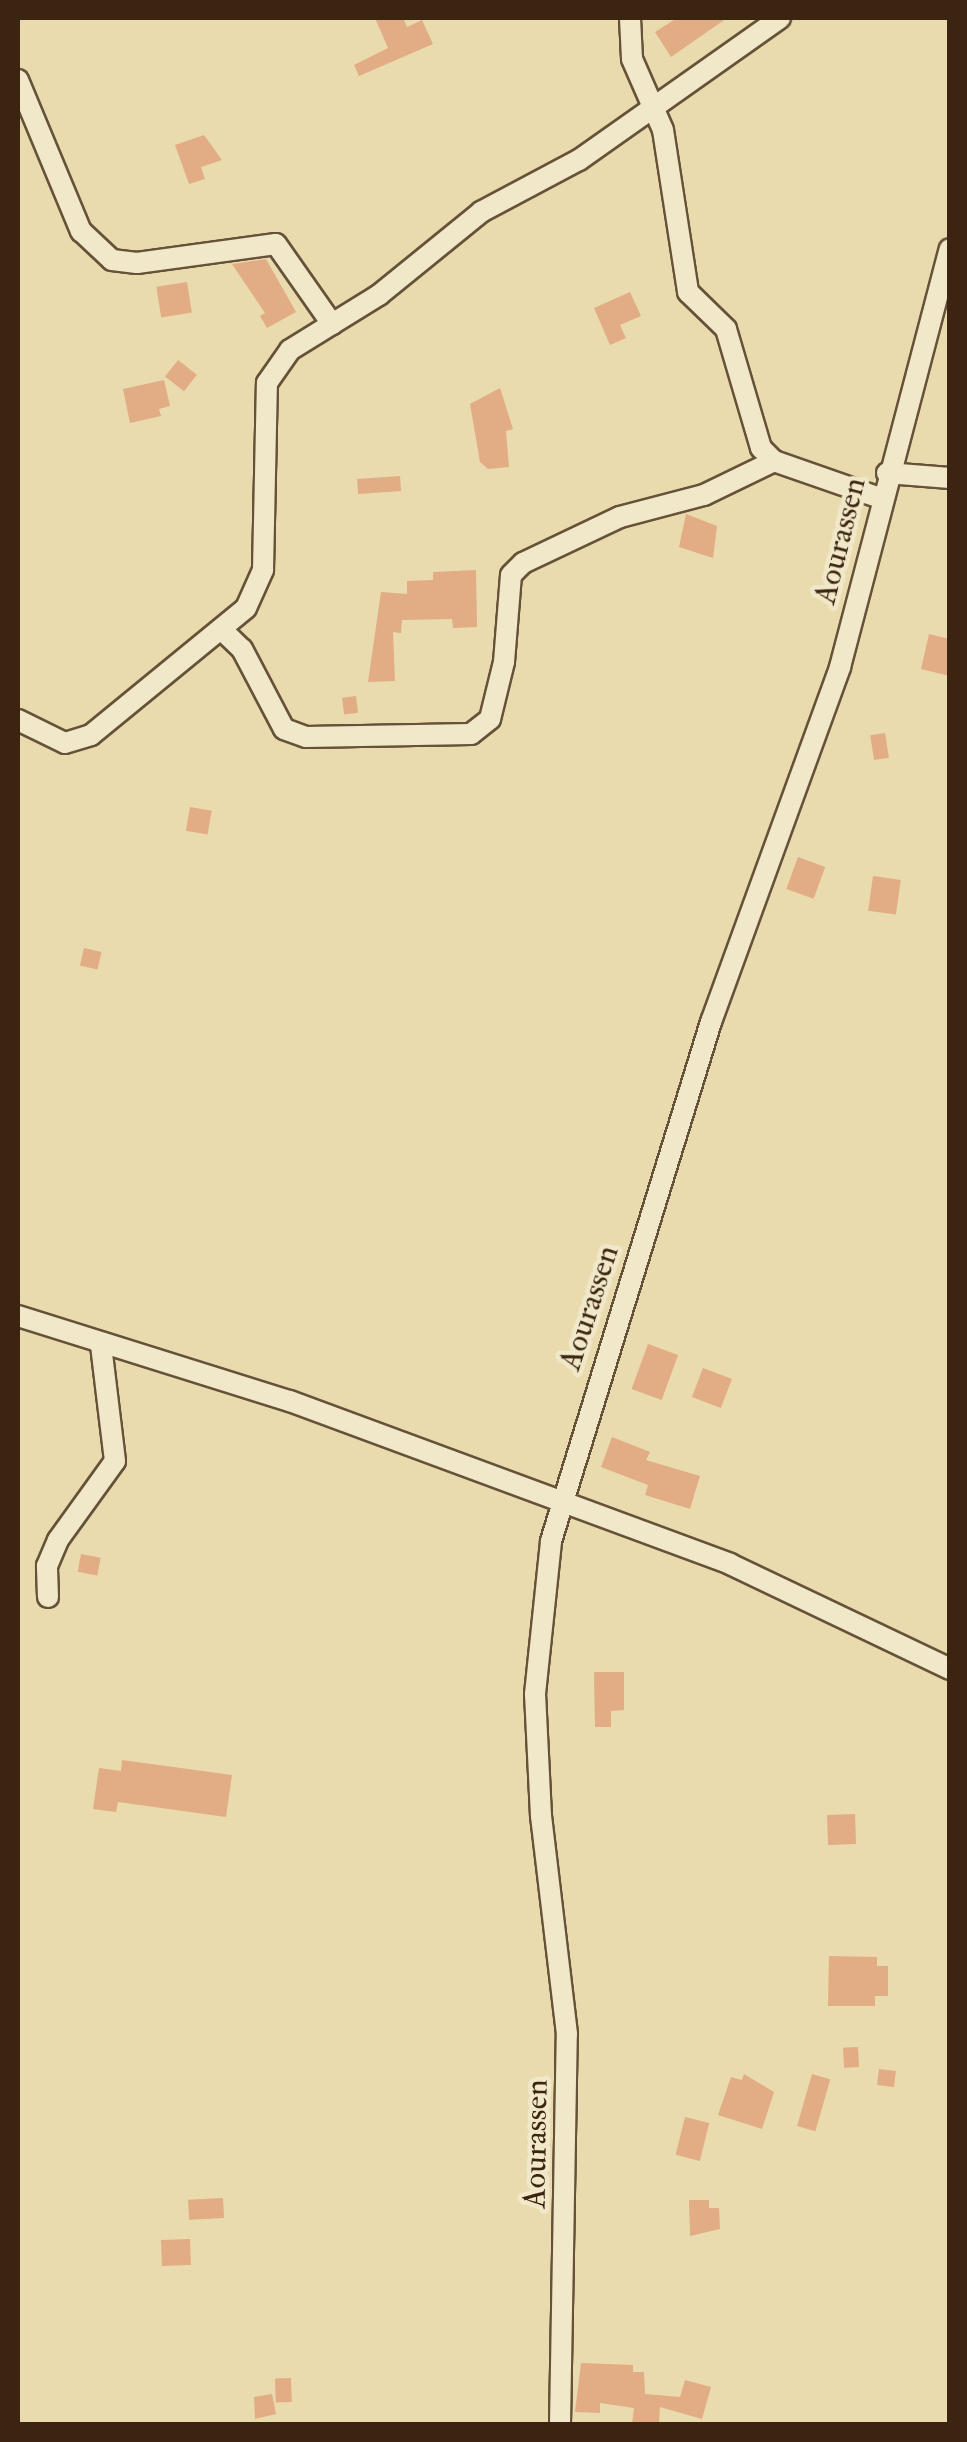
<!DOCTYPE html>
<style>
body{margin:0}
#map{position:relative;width:967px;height:2442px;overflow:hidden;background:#e9dbae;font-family:"IM FELL Double Pica",serif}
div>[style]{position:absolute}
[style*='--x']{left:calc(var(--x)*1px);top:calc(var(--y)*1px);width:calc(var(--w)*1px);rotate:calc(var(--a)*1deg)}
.building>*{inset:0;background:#e2ac84;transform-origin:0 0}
.roads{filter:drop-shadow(2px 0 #665238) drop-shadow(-2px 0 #665238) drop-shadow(0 2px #665238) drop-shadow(0 -2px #665238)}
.minor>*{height:20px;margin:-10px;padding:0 10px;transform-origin:10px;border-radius:10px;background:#f1e8ca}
span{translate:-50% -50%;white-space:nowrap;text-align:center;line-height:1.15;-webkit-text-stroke:9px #f1e8ca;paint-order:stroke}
.street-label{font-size:32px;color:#3b2510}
.frame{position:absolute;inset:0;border:20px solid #3b2510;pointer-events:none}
</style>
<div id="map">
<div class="building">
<i style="clip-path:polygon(375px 18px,403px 18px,407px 27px,422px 20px,433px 44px,359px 76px,354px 65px,388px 48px)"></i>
<i style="clip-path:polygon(677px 18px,727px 18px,671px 57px,655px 32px)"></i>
<i style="clip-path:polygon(204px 135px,222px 160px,201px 167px,205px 179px,189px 184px,175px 145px)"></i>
<i style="clip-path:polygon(266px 259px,296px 312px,267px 328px,260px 316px,265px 313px,232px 264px)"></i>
<i style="left:187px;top:282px;width:31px;height:31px;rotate:81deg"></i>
<i style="clip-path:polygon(630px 292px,641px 316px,620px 325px,626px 338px,610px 345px,594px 308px)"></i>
<i style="left:178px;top:360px;width:24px;height:21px;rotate:38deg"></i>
<i style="clip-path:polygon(164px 380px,170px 406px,159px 409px,161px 416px,130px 423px,123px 389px)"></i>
<i style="clip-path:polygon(500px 388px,513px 429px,506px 431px,509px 467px,488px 469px,480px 462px,470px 404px)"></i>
<i style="left:400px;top:476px;width:15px;height:43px;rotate:86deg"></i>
<i style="clip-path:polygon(686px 514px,717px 526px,713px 558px,679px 547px)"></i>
<i style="clip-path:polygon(476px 570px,477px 627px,453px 628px,452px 619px,402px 620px,401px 633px,393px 632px,395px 681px,368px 682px,381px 592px,407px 594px,407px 581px,433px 580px,433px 572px)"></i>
<i style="clip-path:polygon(929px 634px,950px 639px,950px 676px,921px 669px)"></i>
<i style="left:356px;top:696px;width:17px;height:14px;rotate:83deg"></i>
<i style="left:885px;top:733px;width:25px;height:15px;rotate:81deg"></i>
<i style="left:190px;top:807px;width:22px;height:24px;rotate:10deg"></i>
<i style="left:798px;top:857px;width:29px;height:34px;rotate:20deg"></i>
<i style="left:873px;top:876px;width:28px;height:35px;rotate:8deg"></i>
<i style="left:84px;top:948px;width:18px;height:18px;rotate:13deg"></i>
<i style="left:648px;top:1344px;width:32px;height:48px;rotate:20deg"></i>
<i style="left:703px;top:1368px;width:31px;height:31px;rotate:21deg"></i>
<i style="clip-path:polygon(612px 1437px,650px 1452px,646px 1460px,700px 1476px,690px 1509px,645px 1495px,648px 1485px,601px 1467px)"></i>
<i style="left:81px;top:1554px;width:20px;height:18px;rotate:11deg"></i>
<i style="clip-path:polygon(594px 1672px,624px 1672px,624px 1710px,611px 1711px,611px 1727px,595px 1727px)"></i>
<i style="clip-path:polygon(122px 1760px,232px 1775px,226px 1817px,118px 1802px,116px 1812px,93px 1809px,99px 1768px,121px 1771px)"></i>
<i style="left:855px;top:1814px;width:30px;height:28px;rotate:88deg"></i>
<i style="clip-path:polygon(829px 1956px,877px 1957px,877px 1966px,888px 1966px,888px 1996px,875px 1996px,875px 2006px,828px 2006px)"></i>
<i style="left:858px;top:2047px;width:20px;height:15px;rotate:87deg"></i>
<i style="left:879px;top:2069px;width:17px;height:16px;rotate:7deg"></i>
<i style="clip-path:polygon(744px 2074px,774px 2092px,762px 2129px,718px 2115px,731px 2077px,742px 2080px)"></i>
<i style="left:812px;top:2074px;width:19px;height:54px;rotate:16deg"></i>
<i style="left:685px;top:2117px;width:25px;height:39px;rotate:14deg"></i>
<i style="left:223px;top:2198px;width:20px;height:35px;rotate:87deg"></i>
<i style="clip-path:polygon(689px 2200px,709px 2200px,709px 2208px,719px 2208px,720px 2229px,690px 2236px)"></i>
<i style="left:190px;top:2239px;width:26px;height:29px;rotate:88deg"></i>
<i style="clip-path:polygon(581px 2363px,633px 2365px,633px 2372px,644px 2372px,645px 2394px,680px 2397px,685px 2380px,711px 2387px,702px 2419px,660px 2407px,659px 2424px,632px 2424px,634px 2408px,600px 2403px,600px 2413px,575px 2412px)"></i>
<i style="left:291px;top:2378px;width:24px;height:16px;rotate:88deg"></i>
<i style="clip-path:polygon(272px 2394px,276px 2414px,255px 2419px,254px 2397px)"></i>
</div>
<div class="roads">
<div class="minor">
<i style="--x:630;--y:18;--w:41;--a:87.2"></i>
<i style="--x:632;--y:59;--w:77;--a:66.4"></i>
<i style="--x:663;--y:130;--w:164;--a:81.2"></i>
<i style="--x:688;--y:292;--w:53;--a:44.2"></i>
<i style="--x:726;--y:329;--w:124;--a:73.6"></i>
<i style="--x:761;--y:448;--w:18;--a:45"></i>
<i style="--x:774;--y:461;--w:112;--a:19.2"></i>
<i style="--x:18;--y:80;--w:164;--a:67.4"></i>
<i style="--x:81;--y:231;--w:42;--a:43.1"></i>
<i style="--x:112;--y:260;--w:25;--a:7"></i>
<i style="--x:137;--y:263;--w:140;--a:-7.8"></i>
<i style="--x:276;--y:244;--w:98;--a:55"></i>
<i style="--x:887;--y:473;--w:63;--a:4.5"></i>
<i style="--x:221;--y:629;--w:29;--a:44"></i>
<i style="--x:242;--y:649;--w:90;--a:62.3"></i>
<i style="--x:284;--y:729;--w:23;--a:20"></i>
<i style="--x:306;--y:737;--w:165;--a:-1"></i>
<i style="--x:471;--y:734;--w:24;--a:-38"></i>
<i style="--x:490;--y:719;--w:59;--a:-76.2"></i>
<i style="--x:504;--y:662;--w:87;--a:-85.4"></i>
<i style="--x:511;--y:575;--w:17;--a:-45"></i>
<i style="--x:523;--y:563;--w:107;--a:-25.4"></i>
<i style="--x:620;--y:517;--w:87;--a:-14.7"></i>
<i style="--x:704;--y:495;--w:78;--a:-25.9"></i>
<i style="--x:18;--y:720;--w:52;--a:26.1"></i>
<i style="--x:65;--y:743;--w:27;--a:-17"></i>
<i style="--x:91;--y:735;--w:200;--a:-39.3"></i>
<i style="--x:246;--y:608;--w:42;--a:-65.9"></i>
<i style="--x:263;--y:570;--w:187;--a:-88.8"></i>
<i style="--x:267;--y:383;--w:40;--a:-55.1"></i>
<i style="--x:290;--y:350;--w:105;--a:-31.7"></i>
<i style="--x:379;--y:295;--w:132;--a:-39.1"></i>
<i style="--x:481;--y:212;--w:111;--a:-28"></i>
<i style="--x:579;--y:160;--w:246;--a:-35.2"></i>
<i style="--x:18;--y:1316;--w:285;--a:17.4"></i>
<i style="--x:290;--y:1401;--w:469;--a:20.3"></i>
<i style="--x:730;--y:1564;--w:244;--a:25.5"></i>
<i style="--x:48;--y:1597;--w:31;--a:-92"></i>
<i style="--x:47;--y:1566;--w:28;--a:-67"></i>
<i style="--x:58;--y:1540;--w:97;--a:-54.2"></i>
<i style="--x:115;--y:1461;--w:116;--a:-96.9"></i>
<i style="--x:560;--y:2424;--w:390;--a:-89"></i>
<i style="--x:567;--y:2034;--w:220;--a:-96.8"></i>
<i style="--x:541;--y:1816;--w:122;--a:-92.8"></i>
<i style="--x:535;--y:1694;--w:154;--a:-84"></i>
<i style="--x:551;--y:1541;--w:543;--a:-72.87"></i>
<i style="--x:711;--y:1022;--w:378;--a:-70"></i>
<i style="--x:840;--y:667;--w:432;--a:-75.3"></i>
</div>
</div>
<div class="street-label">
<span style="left:840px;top:541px;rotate:-76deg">Aourassen</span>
<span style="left:589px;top:1308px;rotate:-72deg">Aourassen</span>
<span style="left:536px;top:2144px;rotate:-89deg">Aourassen</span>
</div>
<div class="frame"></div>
</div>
